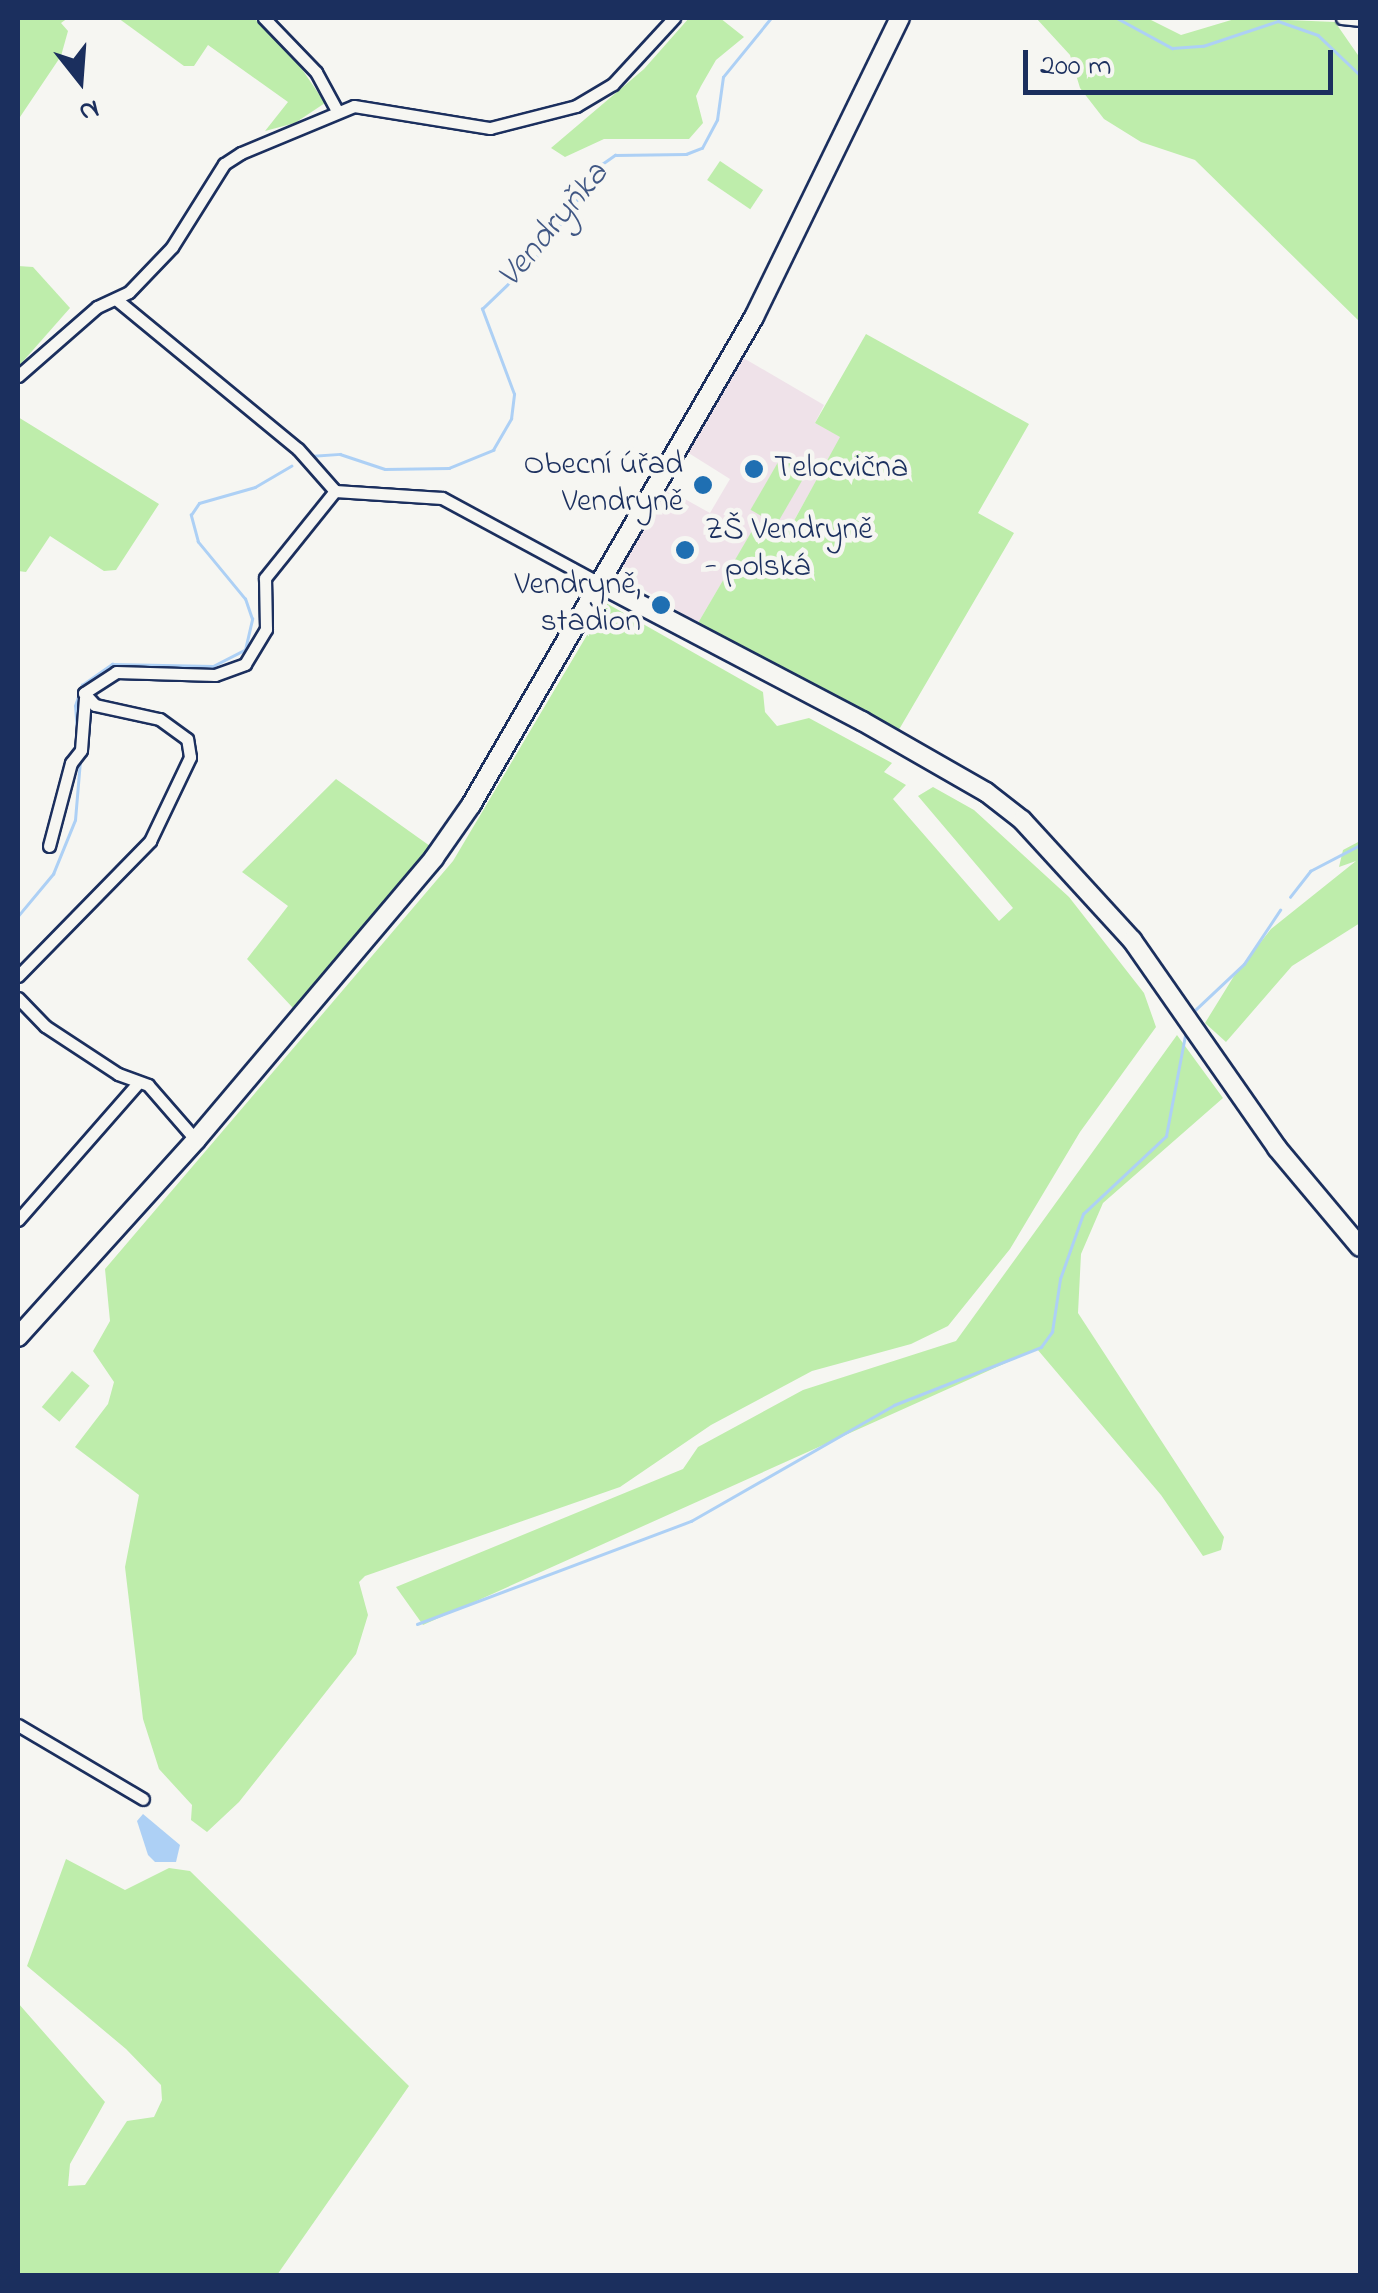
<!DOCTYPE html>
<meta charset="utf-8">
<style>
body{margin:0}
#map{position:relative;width:1378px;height:2293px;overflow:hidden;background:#f6f6f2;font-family:"Indie Flower",sans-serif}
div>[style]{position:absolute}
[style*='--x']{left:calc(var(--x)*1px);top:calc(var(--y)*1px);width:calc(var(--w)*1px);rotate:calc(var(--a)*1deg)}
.built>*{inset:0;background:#efe2e9}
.green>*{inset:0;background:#beedab;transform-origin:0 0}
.water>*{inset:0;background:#add0f5}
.stream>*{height:2.5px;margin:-1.25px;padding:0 1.25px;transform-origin:1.25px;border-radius:1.25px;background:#add0f5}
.roads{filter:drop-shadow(2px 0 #1b2f5e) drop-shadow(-2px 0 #1b2f5e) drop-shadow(0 2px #1b2f5e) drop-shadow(0 -2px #1b2f5e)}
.street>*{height:11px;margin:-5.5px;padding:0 5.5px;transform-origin:5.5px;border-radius:5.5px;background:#f6f6f2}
.secondary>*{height:18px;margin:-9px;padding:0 9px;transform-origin:9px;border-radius:9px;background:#f6f6f2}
.dots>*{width:28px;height:28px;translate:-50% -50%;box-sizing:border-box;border:5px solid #f6f6f2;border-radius:50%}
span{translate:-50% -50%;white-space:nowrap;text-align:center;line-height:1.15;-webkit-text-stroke:9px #f6f6f2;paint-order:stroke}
.poi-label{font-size:32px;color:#1b2f5e}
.right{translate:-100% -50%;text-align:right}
.left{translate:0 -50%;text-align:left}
.water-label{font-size:35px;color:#405784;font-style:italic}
.frame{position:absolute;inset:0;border:20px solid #1b2f5e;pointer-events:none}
.north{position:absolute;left:30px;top:30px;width:100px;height:100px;-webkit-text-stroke:8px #f6f6f2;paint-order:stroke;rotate:163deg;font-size:28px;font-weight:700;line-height:40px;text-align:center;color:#1b2f5e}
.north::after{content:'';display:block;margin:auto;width:35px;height:45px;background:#1b2f5e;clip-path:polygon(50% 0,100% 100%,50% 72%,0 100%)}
.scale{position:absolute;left:1023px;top:50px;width:310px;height:45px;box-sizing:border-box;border:5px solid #1b2f5e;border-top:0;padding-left:12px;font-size:30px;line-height:35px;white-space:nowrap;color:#1b2f5e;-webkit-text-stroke:8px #f6f6f2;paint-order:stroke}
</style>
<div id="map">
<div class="built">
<i style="clip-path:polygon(740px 356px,824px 405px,815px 423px,841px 437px,783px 540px,756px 525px,698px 623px,628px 580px,622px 563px,665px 488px,710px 513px,730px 479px,687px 452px)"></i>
</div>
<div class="green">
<i style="clip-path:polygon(18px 18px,68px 18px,61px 23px,68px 31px,61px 56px,18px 120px)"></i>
<i style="clip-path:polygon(118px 18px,254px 18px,293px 56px,325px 103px,295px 123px,265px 131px,288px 102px,208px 45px,194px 66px,184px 66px)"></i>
<i style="clip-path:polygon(689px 18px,720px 18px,744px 37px,716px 60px,701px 86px,696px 96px,703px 123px,689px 139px,604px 139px,565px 157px,551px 148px,644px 69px)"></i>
<i style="clip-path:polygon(1036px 18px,1147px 18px,1181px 35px,1238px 18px,1335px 22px,1360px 58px,1360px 322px,1195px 160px,1141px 142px,1104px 119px,1080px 88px,1070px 55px)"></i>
<i style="left:720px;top:161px;width:52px;height:23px;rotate:34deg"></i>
<i style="clip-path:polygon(18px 266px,33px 267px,70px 308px,18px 367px)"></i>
<i style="clip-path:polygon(866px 334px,1029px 424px,978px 513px,1014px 533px,897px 733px,698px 623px,756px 524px,784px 539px,840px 437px,815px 423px)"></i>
<i style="clip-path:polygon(18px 417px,159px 504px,116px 570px,104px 571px,50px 536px,26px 572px,18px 571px)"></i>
<i style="left:781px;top:457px;width:30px;height:61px;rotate:30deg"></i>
<i style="clip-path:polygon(606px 603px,763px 692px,765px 712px,777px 726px,809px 718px,892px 763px,884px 772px,906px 785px,893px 799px,999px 921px,1013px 908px,918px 796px,933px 787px,974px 810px,1069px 897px,1144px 993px,1156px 1027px,1080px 1132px,1010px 1249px,948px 1326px,911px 1344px,812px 1371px,711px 1425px,620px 1487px,365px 1576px,359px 1582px,368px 1615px,356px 1654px,239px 1802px,207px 1832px,191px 1820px,192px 1805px,159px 1769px,143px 1719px,125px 1567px,139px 1495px,75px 1447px,108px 1404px,114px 1382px,93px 1351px,110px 1321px,105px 1269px,453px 861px)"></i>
<i style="clip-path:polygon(336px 779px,430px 846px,293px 1008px,247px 959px,288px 906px,242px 872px)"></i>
<i style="clip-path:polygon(1360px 841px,1360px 923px,1292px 966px,1226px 1042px,1205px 1023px,1234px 976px,1271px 929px,1356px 861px,1339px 867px,1343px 850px)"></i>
<i style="clip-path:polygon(1177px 1035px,1223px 1098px,1103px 1203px,1081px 1254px,1078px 1313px,1224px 1537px,1221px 1550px,1203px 1556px,1161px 1495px,1037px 1349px,423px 1625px,396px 1587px,683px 1469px,698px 1447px,803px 1390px,956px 1341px)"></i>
<i style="left:72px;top:1371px;width:23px;height:47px;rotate:40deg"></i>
<i style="clip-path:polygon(66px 1859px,125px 1890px,169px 1868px,190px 1871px,409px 2086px,277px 2275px,18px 2275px,18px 2003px,105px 2102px,70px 2164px,68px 2186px,85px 2185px,127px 2121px,154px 2117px,162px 2100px,161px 2085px,126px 2049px,27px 1966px)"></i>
</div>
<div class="water">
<i style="clip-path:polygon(143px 1814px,180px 1845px,176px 1862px,155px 1862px,148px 1855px,137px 1821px)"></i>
</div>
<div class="stream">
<i style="--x:1117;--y:18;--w:63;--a:28.6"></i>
<i style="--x:1172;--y:48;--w:31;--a:-4"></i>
<i style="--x:1203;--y:46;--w:79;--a:-18.4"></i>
<i style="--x:1278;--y:21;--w:42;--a:19.3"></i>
<i style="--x:1318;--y:35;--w:58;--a:43.6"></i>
<i style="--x:310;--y:456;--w:30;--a:-4"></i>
<i style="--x:340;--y:454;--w:47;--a:18.4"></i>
<i style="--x:385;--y:469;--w:64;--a:-0.9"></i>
<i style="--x:449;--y:468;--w:48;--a:-22.2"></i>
<i style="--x:493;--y:450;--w:36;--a:-60"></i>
<i style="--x:511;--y:419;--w:25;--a:-83"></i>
<i style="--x:514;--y:394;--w:91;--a:-110.6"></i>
<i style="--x:482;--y:309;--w:82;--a:-44"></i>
<i style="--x:541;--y:252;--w:107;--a:-55.3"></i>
<i style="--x:602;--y:164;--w:16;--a:-35"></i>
<i style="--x:615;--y:155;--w:71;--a:-0.8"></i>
<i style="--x:686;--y:154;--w:17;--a:-21"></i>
<i style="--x:702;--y:148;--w:32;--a:-62"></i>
<i style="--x:717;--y:120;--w:43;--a:-82.1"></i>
<i style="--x:723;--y:77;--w:76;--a:-50.9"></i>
<i style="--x:77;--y:733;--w:27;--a:-94"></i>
<i style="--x:75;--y:706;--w:22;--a:-72"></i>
<i style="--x:82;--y:685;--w:37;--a:-35"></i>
<i style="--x:112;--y:664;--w:101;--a:1.1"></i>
<i style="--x:213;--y:666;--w:36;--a:-27"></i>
<i style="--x:245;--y:650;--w:32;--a:-77"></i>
<i style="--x:252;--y:619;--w:21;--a:-109"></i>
<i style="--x:245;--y:599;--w:74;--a:-129.5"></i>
<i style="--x:198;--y:542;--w:28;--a:-105"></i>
<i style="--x:191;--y:515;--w:14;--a:-56"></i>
<i style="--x:199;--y:503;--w:58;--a:-15.9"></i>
<i style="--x:255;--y:487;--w:42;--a:-30.3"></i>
<i style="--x:1290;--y:897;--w:33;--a:-52"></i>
<i style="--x:1310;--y:871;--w:56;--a:-27.5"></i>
<i style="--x:18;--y:916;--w:55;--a:-50.2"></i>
<i style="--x:53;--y:874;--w:58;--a:-67.8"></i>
<i style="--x:75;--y:820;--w:59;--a:-85.2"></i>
<i style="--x:1192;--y:1013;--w:71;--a:-43.3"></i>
<i style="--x:1244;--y:964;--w:65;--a:-56.3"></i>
<i style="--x:417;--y:1624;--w:293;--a:-20.6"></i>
<i style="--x:691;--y:1521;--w:234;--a:-29.7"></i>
<i style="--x:894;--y:1405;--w:158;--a:-21.5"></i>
<i style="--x:1041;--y:1347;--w:19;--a:-54"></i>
<i style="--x:1052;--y:1332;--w:54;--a:-81.4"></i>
<i style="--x:1060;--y:1279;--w:69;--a:-70.5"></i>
<i style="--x:1083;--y:1214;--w:114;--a:-43.2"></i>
<i style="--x:1166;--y:1136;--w:108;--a:-79.3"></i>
</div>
<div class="roads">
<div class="street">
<i style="--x:264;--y:18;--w:75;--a:46.1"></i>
<i style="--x:316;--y:72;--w:42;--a:61.6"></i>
<i style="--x:1342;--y:18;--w:18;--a:6"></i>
<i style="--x:117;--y:300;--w:234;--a:39.5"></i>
<i style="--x:298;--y:449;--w:56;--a:48.6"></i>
<i style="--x:335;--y:491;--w:107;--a:3.7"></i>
<i style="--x:442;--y:498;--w:179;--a:28.4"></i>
<i style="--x:18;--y:376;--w:105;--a:-41.1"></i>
<i style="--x:97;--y:307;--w:35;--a:-25"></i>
<i style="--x:129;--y:292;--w:62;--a:-46.3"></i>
<i style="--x:172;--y:247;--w:98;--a:-57.9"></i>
<i style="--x:224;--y:164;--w:20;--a:-33"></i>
<i style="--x:241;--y:153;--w:122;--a:-22.6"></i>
<i style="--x:354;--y:106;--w:138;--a:9.2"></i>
<i style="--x:490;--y:128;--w:89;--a:-14.3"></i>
<i style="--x:576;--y:106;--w:43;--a:-30.7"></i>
<i style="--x:613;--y:84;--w:90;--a:-47.3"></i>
<i style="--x:49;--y:846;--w:86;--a:-75.2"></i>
<i style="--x:71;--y:763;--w:16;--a:-52"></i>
<i style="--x:81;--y:750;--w:52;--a:-85.6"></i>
<i style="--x:18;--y:976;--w:189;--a:-45.6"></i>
<i style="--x:150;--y:841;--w:93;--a:-64.5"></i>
<i style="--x:190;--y:757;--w:18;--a:-99"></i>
<i style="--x:187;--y:739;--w:34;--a:-144"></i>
<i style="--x:159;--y:719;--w:66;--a:-167.7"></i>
<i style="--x:95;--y:705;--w:16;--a:-133"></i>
<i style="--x:84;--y:693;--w:38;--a:-33"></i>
<i style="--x:116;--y:672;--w:99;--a:1.7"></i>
<i style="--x:215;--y:675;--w:32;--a:-20"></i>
<i style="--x:245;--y:664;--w:41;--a:-59"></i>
<i style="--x:266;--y:629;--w:51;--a:-91.1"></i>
<i style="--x:265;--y:578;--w:112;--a:-51.2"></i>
<i style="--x:18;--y:998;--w:39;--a:46"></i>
<i style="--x:45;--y:1026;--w:87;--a:33.3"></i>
<i style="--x:118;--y:1074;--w:32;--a:20"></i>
<i style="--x:148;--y:1085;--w:73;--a:48.9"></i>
<i style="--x:18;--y:1220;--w:181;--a:-48.8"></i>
<i style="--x:18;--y:1725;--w:145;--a:30.6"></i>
</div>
<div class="secondary">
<i style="--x:599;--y:583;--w:297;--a:27.7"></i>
<i style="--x:862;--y:721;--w:143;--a:29.8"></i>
<i style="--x:986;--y:792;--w:46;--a:37.9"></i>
<i style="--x:1022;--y:820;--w:163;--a:47.5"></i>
<i style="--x:1132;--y:940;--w:254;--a:55.1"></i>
<i style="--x:1277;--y:1148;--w:129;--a:50"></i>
<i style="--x:18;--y:1337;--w:266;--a:-47.9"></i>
<i style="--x:196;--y:1140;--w:369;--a:-49.8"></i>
<i style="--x:434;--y:858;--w:65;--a:-55.1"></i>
<i style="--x:471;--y:805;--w:564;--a:-59.89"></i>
<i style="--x:754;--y:317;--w:333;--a:-64"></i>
</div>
</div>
<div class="dots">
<i style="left:754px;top:469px;background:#1f6fb2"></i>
<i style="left:703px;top:485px;background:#1f6fb2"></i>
<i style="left:685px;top:550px;background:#1f6fb2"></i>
<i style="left:661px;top:605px;background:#1f6fb2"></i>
</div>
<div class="poi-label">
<span class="right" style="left:683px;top:485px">Obecní úřad<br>Vendryně</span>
<span class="left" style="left:774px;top:469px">Telocvična</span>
<span class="left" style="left:705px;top:550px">ZŠ Vendryně<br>- polská</span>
<span class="right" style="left:641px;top:605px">Vendryně,<br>stadion</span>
</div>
<div class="water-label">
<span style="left:554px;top:226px;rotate:-50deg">Vendryňka</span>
</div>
<div class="frame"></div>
<div class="north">N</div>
<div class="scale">200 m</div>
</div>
